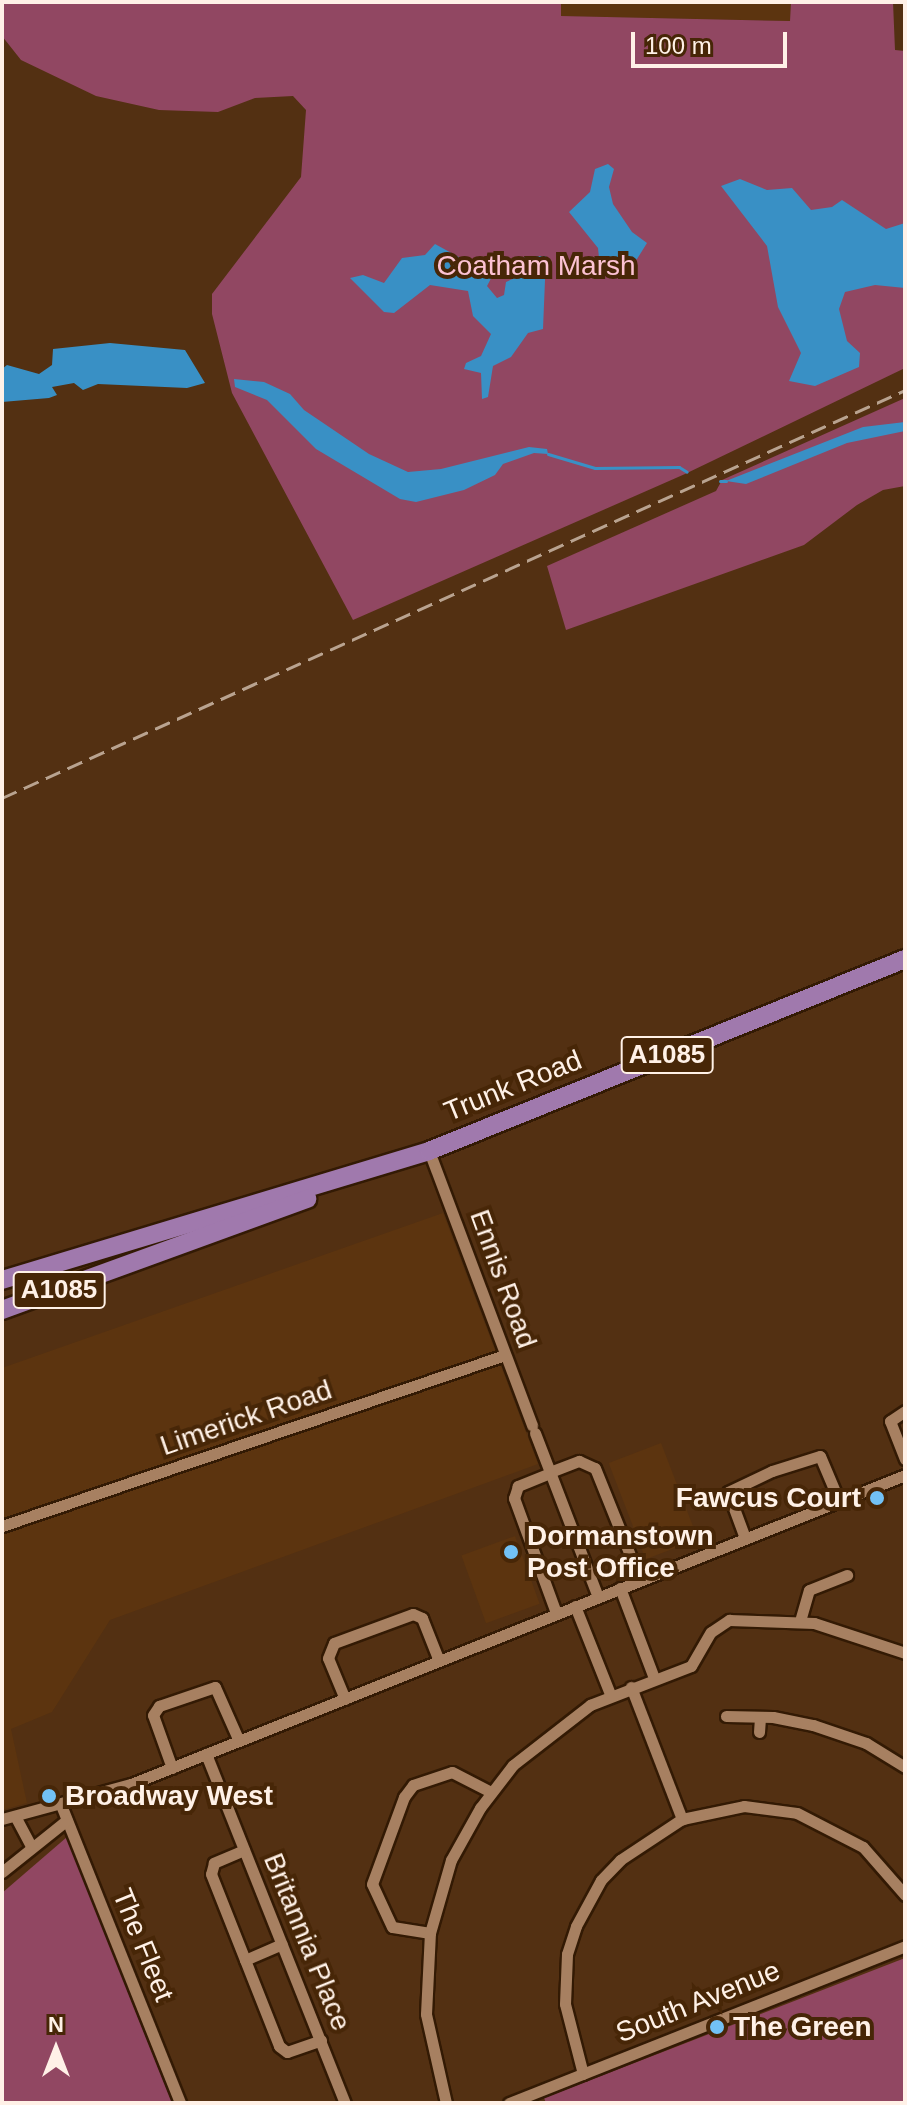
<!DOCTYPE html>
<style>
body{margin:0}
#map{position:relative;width:907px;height:2105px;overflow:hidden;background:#533012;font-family:Arial,sans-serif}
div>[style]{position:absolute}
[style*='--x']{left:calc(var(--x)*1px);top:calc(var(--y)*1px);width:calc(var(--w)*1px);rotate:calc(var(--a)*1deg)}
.built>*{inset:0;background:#5c340f;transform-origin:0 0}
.green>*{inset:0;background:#914762}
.water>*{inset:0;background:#3990c5}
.stream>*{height:3px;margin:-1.5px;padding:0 1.5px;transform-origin:1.5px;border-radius:1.5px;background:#3990c5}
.roads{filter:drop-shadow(2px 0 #331a04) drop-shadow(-2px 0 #331a04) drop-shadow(0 2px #331a04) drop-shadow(0 -2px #331a04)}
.street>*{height:11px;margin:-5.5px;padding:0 5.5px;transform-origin:5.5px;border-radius:5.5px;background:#a78061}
.primary>*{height:18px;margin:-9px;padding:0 9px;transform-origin:9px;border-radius:9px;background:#a079ad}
.rail>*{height:3px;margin-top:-1.5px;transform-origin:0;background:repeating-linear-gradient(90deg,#b9a390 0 16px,transparent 0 24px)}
.dots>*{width:22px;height:22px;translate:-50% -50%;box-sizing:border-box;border:4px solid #472607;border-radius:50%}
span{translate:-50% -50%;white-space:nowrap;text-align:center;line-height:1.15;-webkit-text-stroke:8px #472607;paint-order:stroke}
.shield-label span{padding:2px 6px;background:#472607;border:2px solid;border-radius:6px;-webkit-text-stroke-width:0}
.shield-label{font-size:26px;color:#fff1e7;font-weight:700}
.park-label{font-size:28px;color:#fcc2d3}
.street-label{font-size:28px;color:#fff1e7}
.poi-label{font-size:28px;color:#fff1e7;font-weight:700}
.right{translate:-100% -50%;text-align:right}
.left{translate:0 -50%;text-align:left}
.frame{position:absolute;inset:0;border:4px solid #fff1e7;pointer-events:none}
.north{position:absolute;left:16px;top:2009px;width:80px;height:80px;-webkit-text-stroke:6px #472607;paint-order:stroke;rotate:0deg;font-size:22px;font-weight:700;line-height:32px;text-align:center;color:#fff1e7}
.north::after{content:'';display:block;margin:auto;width:28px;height:36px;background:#fff1e7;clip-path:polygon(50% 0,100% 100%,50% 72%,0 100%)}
.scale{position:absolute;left:631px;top:32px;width:156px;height:36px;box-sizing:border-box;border:4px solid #fff1e7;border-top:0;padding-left:10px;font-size:24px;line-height:28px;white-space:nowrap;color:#fff1e7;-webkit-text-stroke:6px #472607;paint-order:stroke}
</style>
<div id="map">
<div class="built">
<i style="clip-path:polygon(561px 2px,791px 2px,790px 21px,560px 16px)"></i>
<i style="clip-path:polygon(443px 1213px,538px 1464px,110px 1620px,52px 1712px,11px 1729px,27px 1803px,2px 1810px,2px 1368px)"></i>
<i style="left:661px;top:1443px;width:103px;height:56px;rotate:69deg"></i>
<i style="left:515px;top:1536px;width:72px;height:57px;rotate:70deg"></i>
</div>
<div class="green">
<i style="clip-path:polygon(2px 2px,561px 2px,561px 16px,790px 21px,791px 2px,893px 2px,895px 50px,905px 51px,905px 368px,685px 474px,353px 620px,232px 393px,212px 314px,212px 294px,301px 177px,306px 110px,293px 96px,255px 98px,218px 112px,159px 110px,96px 96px,21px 60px,2px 36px)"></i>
<i style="clip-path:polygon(905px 398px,905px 486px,883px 490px,857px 505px,804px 545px,566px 630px,547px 566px,716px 491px,722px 480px)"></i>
<i style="clip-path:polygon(67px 1837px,173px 2103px,2px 2103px,2px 1893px)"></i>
<i style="clip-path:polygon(905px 1958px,905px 2103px,546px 2103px,544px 2098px)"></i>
</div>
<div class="water">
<i style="clip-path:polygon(608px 164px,614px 169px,609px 187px,613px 204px,632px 232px,647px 243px,637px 259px,601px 277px,598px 248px,569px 212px,590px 192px,595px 169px)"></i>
<i style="clip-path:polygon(740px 179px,767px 190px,792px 188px,811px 210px,832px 207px,842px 200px,886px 229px,905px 223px,905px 288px,875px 285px,845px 292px,839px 309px,847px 341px,860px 353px,859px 367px,815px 386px,789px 381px,801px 353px,778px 307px,767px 246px,721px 186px)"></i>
<i style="clip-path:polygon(435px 244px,466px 261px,490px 262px,495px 271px,487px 286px,497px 298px,504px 295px,506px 282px,519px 276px,524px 257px,546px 256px,543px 329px,528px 333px,511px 357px,493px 366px,488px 397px,482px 399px,481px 373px,464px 369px,466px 363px,481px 356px,491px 334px,473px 316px,468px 291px,430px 285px,394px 313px,384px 312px,350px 278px,363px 275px,384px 283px,402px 258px,425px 255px)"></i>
<i style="clip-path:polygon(110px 343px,185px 350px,205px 383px,187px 388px,98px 384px,83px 390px,74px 383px,52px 387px,57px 395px,49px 398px,2px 402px,2px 369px,7px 365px,39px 374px,52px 365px,53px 349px)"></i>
<i style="clip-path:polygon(234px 379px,264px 382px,290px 394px,304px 410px,369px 454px,408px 472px,441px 469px,529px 447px,547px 449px,548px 454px,534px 453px,503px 464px,495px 475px,464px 490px,416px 502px,400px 499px,316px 449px,267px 400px,235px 387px)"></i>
<i style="clip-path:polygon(905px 422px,905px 431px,847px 443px,746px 484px,726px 481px,863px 427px)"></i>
</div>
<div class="stream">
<i style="--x:548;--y:454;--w:49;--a:16.6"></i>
<i style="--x:595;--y:468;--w:84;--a:-0.7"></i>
<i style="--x:679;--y:467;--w:9;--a:32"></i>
<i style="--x:720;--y:481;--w:6;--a:0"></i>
</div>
<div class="roads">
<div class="street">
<i style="--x:429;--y:1151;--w:293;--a:69.4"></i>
<i style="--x:905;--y:1411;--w:18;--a:146"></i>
<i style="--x:890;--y:1421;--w:41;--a:68.5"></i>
<i style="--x:535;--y:1433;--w:176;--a:69"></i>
<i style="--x:550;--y:1472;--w:31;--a:-21"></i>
<i style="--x:579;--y:1461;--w:17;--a:24"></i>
<i style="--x:595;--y:1468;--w:121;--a:68.1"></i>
<i style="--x:550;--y:1473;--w:35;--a:158"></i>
<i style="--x:518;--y:1486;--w:13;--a:108"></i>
<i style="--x:514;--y:1498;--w:122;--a:69.9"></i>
<i style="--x:2;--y:1526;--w:531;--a:-18.78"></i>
<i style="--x:745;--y:1538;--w:49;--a:-110.3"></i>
<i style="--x:728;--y:1492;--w:49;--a:-25.5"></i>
<i style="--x:772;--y:1471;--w:50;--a:-17.4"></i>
<i style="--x:820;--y:1456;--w:49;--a:67.1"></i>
<i style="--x:620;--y:1588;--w:96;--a:69.3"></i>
<i style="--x:575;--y:1606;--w:95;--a:68.3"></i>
<i style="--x:800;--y:1621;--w:32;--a:-74"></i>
<i style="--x:809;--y:1590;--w:41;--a:-21.5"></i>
<i style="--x:631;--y:1687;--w:142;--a:68.9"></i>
<i style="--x:345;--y:1699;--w:44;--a:-112.5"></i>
<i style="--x:328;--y:1658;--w:16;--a:-68"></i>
<i style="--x:334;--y:1643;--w:84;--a:-20.2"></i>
<i style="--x:413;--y:1614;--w:10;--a:24"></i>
<i style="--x:422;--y:1618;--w:46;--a:68.4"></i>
<i style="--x:726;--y:1716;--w:47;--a:1.2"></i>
<i style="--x:773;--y:1717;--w:41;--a:11.3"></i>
<i style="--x:813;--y:1725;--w:56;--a:18.8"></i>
<i style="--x:866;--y:1743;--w:46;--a:31.6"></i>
<i style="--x:759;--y:1732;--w:15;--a:-86"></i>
<i style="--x:206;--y:1754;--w:376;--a:68.3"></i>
<i style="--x:172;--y:1768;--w:56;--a:-109.7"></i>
<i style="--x:153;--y:1715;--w:11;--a:-56"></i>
<i style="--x:159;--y:1706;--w:59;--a:-18.7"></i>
<i style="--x:215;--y:1687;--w:59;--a:66"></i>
<i style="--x:61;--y:1805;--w:321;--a:68.2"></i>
<i style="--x:15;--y:1816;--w:34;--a:62"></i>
<i style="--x:2;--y:1819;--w:134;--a:-15.2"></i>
<i style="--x:131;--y:1784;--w:833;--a:-21.76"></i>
<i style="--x:244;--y:1850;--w:33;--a:157"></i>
<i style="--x:214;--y:1863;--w:11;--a:105"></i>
<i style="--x:211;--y:1874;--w:185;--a:68.4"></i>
<i style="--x:279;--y:2046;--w:10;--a:37"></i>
<i style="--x:287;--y:2052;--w:36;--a:-19"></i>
<i style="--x:2;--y:1872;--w:83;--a:-38.7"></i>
<i style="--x:430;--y:1933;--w:38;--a:-171"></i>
<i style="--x:392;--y:1927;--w:47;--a:-114.9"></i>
<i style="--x:372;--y:1884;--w:93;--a:-69.8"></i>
<i style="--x:404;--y:1797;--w:15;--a:-53"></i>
<i style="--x:413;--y:1785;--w:41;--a:-18.4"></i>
<i style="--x:452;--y:1772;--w:44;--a:27.1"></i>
<i style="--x:245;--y:1960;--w:40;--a:-23.4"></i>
<i style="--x:583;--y:2074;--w:72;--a:-104.4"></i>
<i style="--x:565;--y:2004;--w:50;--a:-87.7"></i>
<i style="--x:567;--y:1954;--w:29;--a:-72"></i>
<i style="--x:576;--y:1926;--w:52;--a:-61.5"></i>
<i style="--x:601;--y:1880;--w:28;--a:-46"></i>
<i style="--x:620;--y:1860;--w:74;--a:-33.5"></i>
<i style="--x:682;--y:1819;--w:63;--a:-11.8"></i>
<i style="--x:744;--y:1806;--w:53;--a:7.5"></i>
<i style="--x:797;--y:1813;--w:74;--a:27.3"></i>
<i style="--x:863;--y:1847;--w:64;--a:48.8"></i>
<i style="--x:446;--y:2103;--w:91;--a:-102.7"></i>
<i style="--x:426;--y:2014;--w:81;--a:-87.2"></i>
<i style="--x:430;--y:1933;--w:76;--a:-74"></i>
<i style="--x:451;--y:1860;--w:60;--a:-60.9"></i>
<i style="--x:480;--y:1808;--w:54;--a:-52.5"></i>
<i style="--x:513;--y:1765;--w:98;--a:-37.9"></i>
<i style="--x:590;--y:1705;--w:108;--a:-21.1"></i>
<i style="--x:691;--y:1666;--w:39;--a:-60"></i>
<i style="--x:711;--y:1632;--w:22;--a:-34"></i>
<i style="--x:729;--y:1620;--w:85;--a:2"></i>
<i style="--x:814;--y:1623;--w:96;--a:18.2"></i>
<i style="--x:509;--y:2103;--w:426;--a:-21.6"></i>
</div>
<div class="primary">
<i style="--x:2;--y:1280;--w:446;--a:-16.8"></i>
<i style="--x:429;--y:1151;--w:513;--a:-21.97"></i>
<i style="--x:2;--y:1310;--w:325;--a:-20"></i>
</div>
</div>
<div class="rail">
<i style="--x:2;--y:798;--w:991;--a:-24.31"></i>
</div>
<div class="dots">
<i style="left:877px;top:1498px;background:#72c1f5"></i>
<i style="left:511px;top:1552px;background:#72c1f5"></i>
<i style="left:49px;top:1796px;background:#72c1f5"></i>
<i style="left:717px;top:2027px;background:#72c1f5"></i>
</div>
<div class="shield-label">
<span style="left:667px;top:1055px">A1085</span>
<span style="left:59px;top:1290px">A1085</span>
</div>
<div class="park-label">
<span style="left:536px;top:266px">Coatham Marsh</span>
</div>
<div class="street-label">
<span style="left:513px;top:1086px;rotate:-22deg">Trunk Road</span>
<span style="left:503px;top:1279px;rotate:70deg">Ennis Road</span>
<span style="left:246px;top:1418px;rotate:-19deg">Limerick Road</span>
<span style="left:307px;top:1942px;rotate:68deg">Britannia Place</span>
<span style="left:143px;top:1945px;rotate:68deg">The Fleet</span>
<span style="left:698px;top:2002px;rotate:-22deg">South Avenue</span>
</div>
<div class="poi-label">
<span class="right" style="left:861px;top:1498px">Fawcus Court</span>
<span class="left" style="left:527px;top:1552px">Dormanstown<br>Post Office</span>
<span class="left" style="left:65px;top:1796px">Broadway West</span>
<span class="left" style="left:733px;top:2027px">The Green</span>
</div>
<div class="frame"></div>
<div class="north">N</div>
<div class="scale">100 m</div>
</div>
